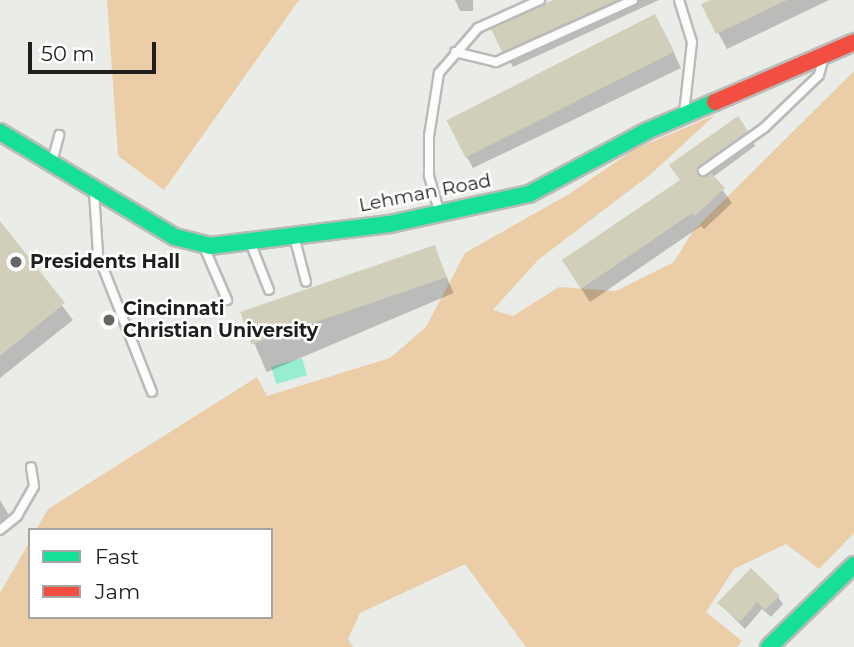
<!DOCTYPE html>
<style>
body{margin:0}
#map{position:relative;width:854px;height:647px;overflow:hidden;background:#eaece8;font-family:Montserrat,sans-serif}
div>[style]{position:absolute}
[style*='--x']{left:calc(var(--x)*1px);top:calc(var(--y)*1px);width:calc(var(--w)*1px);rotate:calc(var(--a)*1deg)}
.green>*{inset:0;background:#ebcea8}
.water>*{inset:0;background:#97edd2;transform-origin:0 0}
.shadow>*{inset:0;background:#0003;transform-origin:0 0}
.building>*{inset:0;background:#d1ceb9;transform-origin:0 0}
.roads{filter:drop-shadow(2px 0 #babbb8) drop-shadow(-2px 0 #babbb8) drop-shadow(0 2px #babbb8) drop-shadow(0 -2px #babbb8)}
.lane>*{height:8px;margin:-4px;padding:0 4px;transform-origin:4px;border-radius:4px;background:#fcfcfc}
.fast>*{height:16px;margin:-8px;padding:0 8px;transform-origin:8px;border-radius:8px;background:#16e098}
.jam>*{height:16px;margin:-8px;padding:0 8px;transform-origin:8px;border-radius:8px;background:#f24e42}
.dots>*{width:19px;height:19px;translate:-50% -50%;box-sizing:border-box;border:4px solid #fff;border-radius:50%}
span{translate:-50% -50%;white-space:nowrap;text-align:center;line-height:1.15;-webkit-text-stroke:5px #fff;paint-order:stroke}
.street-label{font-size:19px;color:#1e1f1c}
.poi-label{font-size:19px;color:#1e1f1c;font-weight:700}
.left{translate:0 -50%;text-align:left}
.legend{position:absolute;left:28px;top:528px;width:245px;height:91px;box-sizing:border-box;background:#fff;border:2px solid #a5a5a4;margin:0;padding:9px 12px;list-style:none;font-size:21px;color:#1e1f1c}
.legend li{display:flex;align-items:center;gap:14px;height:35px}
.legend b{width:35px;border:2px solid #a5a5a4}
.scale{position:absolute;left:28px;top:42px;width:128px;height:32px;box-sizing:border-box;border:4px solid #1e1f1c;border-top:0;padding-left:9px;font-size:21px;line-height:24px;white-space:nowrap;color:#1e1f1c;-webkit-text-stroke:5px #fff;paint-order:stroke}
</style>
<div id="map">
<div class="green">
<i style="clip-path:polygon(107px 0,299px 0,164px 190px,118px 156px)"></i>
<i style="clip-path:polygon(854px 71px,854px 533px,819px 569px,786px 544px,734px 569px,706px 612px,742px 641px,737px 647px,526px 647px,465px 564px,360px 613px,348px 639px,353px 647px,0 647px,0 593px,30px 541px,30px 617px,271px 617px,271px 530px,36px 530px,48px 509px,257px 377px,267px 396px,390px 358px,426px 327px,465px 253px,569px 194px,635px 149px,715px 115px,651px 174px,538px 260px,493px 310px,513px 316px,559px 287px,616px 291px,674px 262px,693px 231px)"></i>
</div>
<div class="water">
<i style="left:302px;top:358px;width:18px;height:32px;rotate:74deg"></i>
</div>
<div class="shadow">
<i style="clip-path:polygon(455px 0,473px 0,473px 11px,460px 11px)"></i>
<i style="clip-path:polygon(557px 0,659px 0,513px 67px,504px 51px)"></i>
<i style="clip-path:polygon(714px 0,829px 0,727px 49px,703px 5px)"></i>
<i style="clip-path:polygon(664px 32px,681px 68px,473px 168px,464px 152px)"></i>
<i style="clip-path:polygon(747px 132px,755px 146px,713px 177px,732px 203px,704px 229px,701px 226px,590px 302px,572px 275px,681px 181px,672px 166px)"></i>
<i style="clip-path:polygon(0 224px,73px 320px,0 378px)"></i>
<i style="left:434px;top:247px;width:50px;height:203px;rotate:67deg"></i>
<i style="clip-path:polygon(0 500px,11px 519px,0 528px)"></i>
<i style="clip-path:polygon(778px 597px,783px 604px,771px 617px,762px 609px,745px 629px,719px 603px)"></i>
</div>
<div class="building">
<i style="clip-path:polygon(553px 0,617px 0,502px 52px,491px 29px)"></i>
<i style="clip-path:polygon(710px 0,787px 0,716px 34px,701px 4px)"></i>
<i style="left:655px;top:14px;width:42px;height:234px;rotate:63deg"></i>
<i style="clip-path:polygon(738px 116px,748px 131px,697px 169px,700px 177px,711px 173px,725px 188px,695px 216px,692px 213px,581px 289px,562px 260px,680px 180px,669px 165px)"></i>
<i style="clip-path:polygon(0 221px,65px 303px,0 356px)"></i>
<i style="left:435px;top:245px;width:34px;height:206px;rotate:71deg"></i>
<i style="clip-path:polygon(751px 568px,780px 596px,765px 610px,757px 602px,740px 622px,717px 603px)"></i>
</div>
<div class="roads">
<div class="lane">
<i style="--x:679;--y:0;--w:44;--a:72.8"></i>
<i style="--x:692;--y:42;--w:71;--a:96.4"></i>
<i style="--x:455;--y:52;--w:42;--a:13.7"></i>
<i style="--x:496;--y:62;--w:150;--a:-24.3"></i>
<i style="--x:52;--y:162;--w:28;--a:-75"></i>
<i style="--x:703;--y:171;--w:75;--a:-35.2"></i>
<i style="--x:764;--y:128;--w:76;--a:-43.9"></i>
<i style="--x:819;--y:75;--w:16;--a:-75"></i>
<i style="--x:94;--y:191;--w:64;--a:86.4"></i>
<i style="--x:98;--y:255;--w:147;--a:68.5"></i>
<i style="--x:439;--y:211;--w:37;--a:-106"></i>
<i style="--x:429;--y:175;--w:39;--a:-90"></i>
<i style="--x:429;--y:136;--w:64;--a:-81"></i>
<i style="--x:439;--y:73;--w:60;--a:-49.1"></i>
<i style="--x:478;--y:28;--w:68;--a:-24.3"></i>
<i style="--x:295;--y:240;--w:43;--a:75.3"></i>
<i style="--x:204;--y:247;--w:58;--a:66.5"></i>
<i style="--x:252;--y:247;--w:46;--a:68.4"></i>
<i style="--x:0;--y:530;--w:22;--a:-39"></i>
<i style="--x:17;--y:516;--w:34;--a:-60"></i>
<i style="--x:34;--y:486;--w:19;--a:-99"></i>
</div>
<div class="fast">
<i style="--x:0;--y:132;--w:204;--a:31"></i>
<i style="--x:175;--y:237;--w:36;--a:14"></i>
<i style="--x:210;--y:246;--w:181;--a:-7"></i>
<i style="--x:390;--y:224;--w:142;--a:-12.2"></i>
<i style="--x:529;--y:194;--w:134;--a:-28.1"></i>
<i style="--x:647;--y:131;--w:74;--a:-23.1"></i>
<i style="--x:769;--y:647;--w:118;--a:-44"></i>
</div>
<div class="jam">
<i style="--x:715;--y:102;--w:151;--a:-23.3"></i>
</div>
</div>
<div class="dots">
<i style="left:16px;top:262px;background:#656763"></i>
<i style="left:109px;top:320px;background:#656763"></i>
</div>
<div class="street-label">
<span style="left:425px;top:193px;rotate:-11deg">Lehman Road</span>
</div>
<div class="poi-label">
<span class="left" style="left:30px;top:262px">Presidents Hall</span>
<span class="left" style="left:123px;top:320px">Cincinnati<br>Christian University</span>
</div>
<ul class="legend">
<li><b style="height:9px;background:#16e098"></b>Fast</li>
<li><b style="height:9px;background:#f24e42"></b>Jam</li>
</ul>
<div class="scale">50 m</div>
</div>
